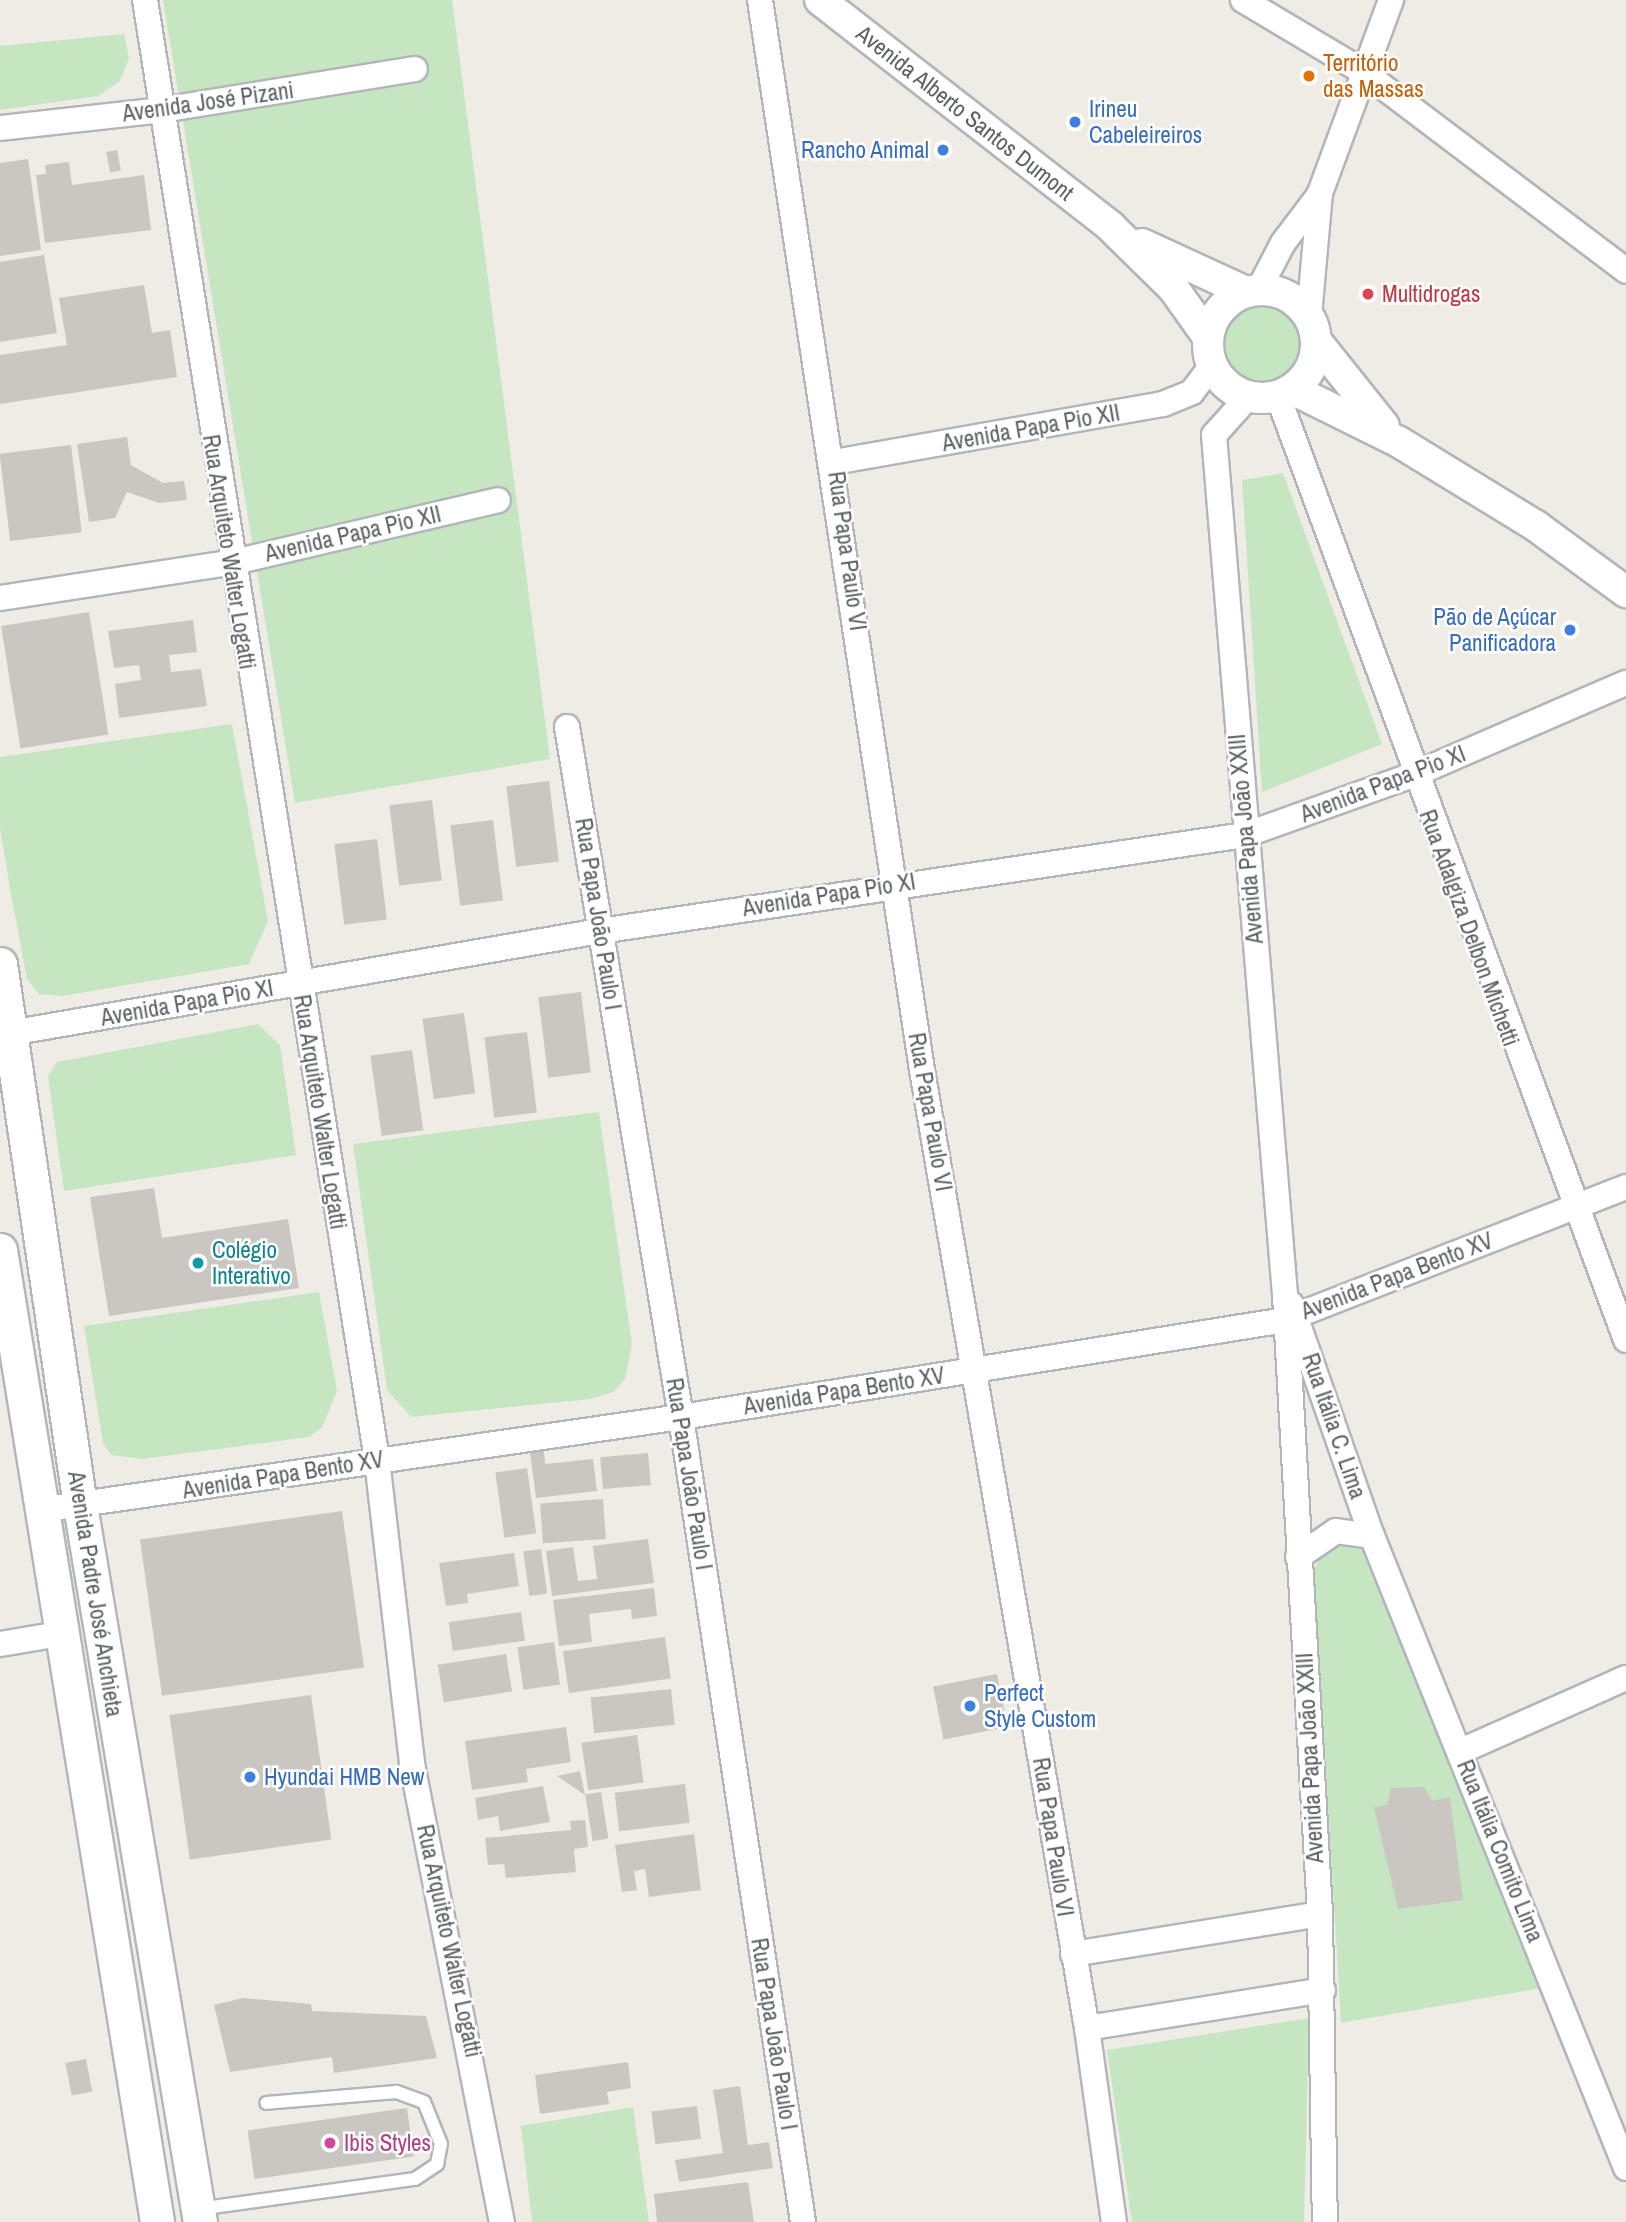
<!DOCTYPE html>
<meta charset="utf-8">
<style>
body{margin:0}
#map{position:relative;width:1626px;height:2222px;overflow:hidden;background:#efece5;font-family:"Archivo Narrow",sans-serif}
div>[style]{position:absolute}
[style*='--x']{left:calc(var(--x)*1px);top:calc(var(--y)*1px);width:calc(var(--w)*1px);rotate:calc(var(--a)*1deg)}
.green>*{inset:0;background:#c6e6c2}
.round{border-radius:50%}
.building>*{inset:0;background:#cac7c2;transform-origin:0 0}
.roads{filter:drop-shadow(2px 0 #b2b6ba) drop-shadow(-2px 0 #b2b6ba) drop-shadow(0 2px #b2b6ba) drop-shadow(0 -2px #b2b6ba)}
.service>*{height:12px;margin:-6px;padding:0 6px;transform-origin:6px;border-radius:6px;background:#fff}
.minor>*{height:24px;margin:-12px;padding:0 12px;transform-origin:12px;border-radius:12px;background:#fff}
.tertiary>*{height:30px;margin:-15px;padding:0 15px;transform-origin:15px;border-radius:15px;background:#fff}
.tertiary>.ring{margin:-15px;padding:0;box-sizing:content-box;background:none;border:30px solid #fff;border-radius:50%}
.secondary>*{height:33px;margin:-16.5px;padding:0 16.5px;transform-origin:16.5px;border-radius:16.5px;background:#fff}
.dots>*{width:19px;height:19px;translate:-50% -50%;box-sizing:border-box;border:4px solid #fff;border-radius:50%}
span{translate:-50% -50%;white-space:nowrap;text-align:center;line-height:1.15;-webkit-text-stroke:5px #fff;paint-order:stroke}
.food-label{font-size:23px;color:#c56008}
.left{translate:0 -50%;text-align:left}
.street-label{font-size:23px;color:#5d6165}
.shop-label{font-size:23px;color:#366cbe}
.right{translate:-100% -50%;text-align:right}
.health-label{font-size:23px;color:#be3a42}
.culture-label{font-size:23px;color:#0d838f}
.hotel-label{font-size:23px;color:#b23c85}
</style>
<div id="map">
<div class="green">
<i style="clip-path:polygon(163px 0,452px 0,550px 759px,295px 803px)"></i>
<i style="clip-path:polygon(124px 34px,129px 59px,120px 81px,98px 96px,0 110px,0 46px)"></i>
<i class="round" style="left:1223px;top:302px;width:80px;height:80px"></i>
<i style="clip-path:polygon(1283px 473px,1382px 744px,1262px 792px,1242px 480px)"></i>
<i style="clip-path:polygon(232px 724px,268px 921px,249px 964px,63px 996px,39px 994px,27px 979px,11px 894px,0 828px,0 757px)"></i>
<i style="clip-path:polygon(258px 1024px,280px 1045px,296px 1155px,64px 1191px,48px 1076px,57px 1062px)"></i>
<i style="clip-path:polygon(599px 1112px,632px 1345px,625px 1379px,613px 1392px,591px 1399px,411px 1417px,387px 1390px,353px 1144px)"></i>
<i style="clip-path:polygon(319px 1292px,337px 1391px,322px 1427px,309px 1437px,142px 1459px,111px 1455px,103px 1443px,84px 1326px)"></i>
<i style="clip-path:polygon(1344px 1544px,1367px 1551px,1547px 1987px,1341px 2023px,1314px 1568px,1324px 1553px)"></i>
<i style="clip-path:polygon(1309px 2018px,1304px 2222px,1132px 2222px,1107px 2050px)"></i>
<i style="clip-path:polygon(633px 2107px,649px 2222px,532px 2222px,521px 2126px)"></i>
</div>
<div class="building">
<i style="left:117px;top:150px;width:21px;height:11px;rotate:79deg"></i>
<i style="clip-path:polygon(28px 159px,41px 250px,0 256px,0 163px)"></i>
<i style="clip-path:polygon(69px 162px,72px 185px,144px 175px,151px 230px,45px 243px,36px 175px,46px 174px,45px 165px)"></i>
<i style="clip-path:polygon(44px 255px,57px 333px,0 342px,0 262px)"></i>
<i style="clip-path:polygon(144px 285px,152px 333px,170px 330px,177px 377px,0 404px,0 355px,67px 345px,59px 298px)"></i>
<i style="clip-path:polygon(127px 437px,131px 465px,163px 483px,184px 481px,187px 500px,159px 503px,127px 492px,115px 518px,89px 522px,77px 444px)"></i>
<i style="left:71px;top:445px;width:88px;height:72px;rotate:83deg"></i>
<i style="left:89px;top:612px;width:124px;height:89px;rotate:81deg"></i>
<i style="clip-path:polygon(193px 620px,197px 652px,169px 655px,171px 672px,201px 669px,207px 706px,119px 718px,115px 684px,141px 680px,139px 665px,114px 668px,108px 631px)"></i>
<i style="left:549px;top:781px;width:81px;height:43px;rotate:83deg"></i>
<i style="left:432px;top:800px;width:81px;height:43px;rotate:83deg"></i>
<i style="left:493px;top:820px;width:81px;height:43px;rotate:83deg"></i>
<i style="left:377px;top:839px;width:81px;height:43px;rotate:83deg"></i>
<i style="left:581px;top:992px;width:81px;height:43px;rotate:83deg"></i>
<i style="left:464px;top:1013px;width:81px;height:42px;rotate:82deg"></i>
<i style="left:527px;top:1032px;width:81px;height:43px;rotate:83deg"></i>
<i style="left:412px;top:1050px;width:81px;height:42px;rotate:82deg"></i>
<i style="clip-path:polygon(154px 1188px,162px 1238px,288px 1219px,299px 1288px,109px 1316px,90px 1197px)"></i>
<i style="clip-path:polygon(544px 1450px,545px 1464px,593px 1459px,597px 1491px,536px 1498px,530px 1452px)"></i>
<i style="left:648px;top:1453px;width:32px;height:48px;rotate:85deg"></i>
<i style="left:527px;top:1468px;width:66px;height:32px;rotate:82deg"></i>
<i style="left:603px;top:1499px;width:40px;height:63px;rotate:86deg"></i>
<i style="left:342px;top:1511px;width:158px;height:204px;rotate:82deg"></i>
<i style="clip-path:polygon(648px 1539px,654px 1583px,552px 1596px,546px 1551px,573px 1547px,578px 1581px,597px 1579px,593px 1546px)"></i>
<i style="left:541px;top:1549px;width:45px;height:18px;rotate:82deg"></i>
<i style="clip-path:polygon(514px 1553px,519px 1586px,467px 1594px,468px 1603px,446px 1606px,439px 1563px)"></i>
<i style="clip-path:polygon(654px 1588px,657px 1616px,632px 1619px,631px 1609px,589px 1614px,592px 1642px,559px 1646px,553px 1600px)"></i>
<i style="left:521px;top:1612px;width:29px;height:73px;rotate:82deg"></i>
<i style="left:665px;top:1637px;width:42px;height:103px;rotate:82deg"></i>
<i style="left:554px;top:1642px;width:43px;height:37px;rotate:82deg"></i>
<i style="left:506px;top:1654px;width:38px;height:69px;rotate:81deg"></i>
<i style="left:997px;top:1674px;width:54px;height:65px;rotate:79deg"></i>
<i style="left:671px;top:1689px;width:36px;height:81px;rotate:84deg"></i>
<i style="left:311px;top:1695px;width:146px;height:143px;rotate:82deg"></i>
<i style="clip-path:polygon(566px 1727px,571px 1762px,526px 1769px,528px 1782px,472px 1790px,465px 1741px)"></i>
<i style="left:637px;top:1735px;width:48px;height:56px;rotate:82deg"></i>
<i style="clip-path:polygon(580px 1771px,585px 1795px,557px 1776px)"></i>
<i style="left:685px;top:1784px;width:39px;height:71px;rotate:83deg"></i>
<i style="clip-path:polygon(543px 1786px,550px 1822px,500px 1831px,498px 1816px,478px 1820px,475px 1798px)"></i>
<i style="clip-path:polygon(1424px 1787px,1432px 1801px,1450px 1797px,1463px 1900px,1398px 1909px,1374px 1807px,1387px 1805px,1391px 1788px)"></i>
<i style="left:601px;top:1792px;width:47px;height:16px;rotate:81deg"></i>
<i style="clip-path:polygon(585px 1820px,588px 1847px,574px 1849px,576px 1872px,506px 1878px,504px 1864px,488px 1865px,485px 1838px,571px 1830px,570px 1821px)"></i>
<i style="clip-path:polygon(694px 1834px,701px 1890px,649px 1897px,645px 1869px,634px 1871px,637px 1890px,622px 1892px,615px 1845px)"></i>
<i style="clip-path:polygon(243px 1998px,311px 2004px,312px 2011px,426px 2016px,437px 2058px,334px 2073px,332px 2057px,230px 2072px,214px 2005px)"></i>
<i style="left:86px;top:2059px;width:33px;height:21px;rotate:79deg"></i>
<i style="clip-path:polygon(628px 2062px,631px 2088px,607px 2092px,609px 2104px,540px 2114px,535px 2075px)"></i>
<i style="clip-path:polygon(740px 2086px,748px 2145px,769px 2142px,773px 2168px,679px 2182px,675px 2160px,723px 2153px,713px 2090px)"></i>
<i style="left:697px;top:2106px;width:33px;height:46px;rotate:83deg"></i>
<i style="left:407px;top:2108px;width:49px;height:161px;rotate:82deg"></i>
<i style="clip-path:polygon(748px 2182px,754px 2222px,657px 2222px,654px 2194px)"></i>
</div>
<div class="roads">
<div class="service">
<i style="--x:198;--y:2209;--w:219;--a:-7.9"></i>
<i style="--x:415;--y:2179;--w:27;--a:-34"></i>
<i style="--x:437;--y:2164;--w:20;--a:-79"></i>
<i style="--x:441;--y:2144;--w:45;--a:-112"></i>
<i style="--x:424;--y:2102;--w:30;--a:-160"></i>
<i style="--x:396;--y:2092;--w:130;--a:175.2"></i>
</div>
<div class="minor">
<i style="--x:145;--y:0;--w:1478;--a:80.97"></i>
<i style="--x:377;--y:1460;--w:306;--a:83.4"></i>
<i style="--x:412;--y:1764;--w:467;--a:78.9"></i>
<i style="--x:760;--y:0;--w:1082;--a:81.39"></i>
<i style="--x:922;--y:1070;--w:972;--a:80.23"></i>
<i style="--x:1087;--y:2028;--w:196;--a:82.1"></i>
<i style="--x:1243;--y:0;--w:139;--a:30.8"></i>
<i style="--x:1362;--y:71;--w:331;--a:37.1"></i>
<i style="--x:0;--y:128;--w:163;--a:-6.3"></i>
<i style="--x:162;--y:110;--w:256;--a:-9.2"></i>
<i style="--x:1259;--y:289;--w:52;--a:-62.4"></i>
<i style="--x:1283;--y:243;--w:61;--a:-52.9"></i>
<i style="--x:1309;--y:316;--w:123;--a:-84.9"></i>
<i style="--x:1320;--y:193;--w:206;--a:-69.8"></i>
<i style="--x:1249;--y:396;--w:52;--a:131.9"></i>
<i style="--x:1214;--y:435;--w:863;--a:85.28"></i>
<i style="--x:1285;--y:1295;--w:620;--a:86.76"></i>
<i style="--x:1320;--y:1914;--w:308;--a:89.1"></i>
<i style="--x:1278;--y:396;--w:1006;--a:69.76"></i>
<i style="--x:834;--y:462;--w:334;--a:-10"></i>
<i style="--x:1163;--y:404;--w:31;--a:-22"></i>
<i style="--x:1192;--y:392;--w:34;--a:-53"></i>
<i style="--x:0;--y:598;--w:233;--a:-8.7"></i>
<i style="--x:230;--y:563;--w:275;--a:-13.2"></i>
<i style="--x:567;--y:727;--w:699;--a:80.62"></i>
<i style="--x:681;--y:1417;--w:814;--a:81.38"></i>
<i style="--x:10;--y:1033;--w:599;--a:-9.81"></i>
<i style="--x:600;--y:931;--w:652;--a:-8.47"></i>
<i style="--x:1245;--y:835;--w:178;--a:-19.7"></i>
<i style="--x:1413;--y:775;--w:232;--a:-23.4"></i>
<i style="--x:1291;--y:1304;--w:246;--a:70.8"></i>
<i style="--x:1372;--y:1536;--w:681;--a:68.1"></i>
<i style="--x:40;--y:1510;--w:648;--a:-8.26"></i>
<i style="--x:681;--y:1417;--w:612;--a:-9.12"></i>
<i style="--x:1285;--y:1320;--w:366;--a:-21.3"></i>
<i style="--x:1298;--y:1557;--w:46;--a:-34.4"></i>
<i style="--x:1336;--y:1531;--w:36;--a:8"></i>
<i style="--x:0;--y:1644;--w:61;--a:-9.5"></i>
<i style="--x:1461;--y:1751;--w:180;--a:-23.9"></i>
<i style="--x:1073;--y:1954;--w:250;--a:-9.2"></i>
<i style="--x:1087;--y:2028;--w:239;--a:-9.1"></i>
</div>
<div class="tertiary">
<i style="--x:820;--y:0;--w:368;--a:37.9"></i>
<i style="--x:1110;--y:226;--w:90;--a:44.5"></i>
<i style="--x:1174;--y:289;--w:59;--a:54.7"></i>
<i style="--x:1142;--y:244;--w:115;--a:24.8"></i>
<i class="ring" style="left:1208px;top:290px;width:78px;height:78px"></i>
<i style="--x:1317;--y:342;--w:107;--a:51.4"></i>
<i style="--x:1292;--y:389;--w:119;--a:26.4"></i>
<i style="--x:1399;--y:442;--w:161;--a:31.5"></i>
<i style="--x:1536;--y:526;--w:112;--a:36.3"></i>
</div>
<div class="secondary">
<i style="--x:0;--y:964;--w:547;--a:81.59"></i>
<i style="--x:80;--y:1505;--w:727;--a:80.5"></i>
<i style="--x:0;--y:1250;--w:985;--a:80.82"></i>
</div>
</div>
<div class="dots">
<i style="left:1309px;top:76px;background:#e8710a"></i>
<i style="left:1075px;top:122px;background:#3f7fe0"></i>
<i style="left:943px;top:150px;background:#3f7fe0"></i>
<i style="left:1368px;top:294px;background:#e0444e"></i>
<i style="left:1570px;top:630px;background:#3f7fe0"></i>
<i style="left:198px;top:1263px;background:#0f9aa8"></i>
<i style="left:970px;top:1706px;background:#3f7fe0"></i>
<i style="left:250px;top:1777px;background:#3f7fe0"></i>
<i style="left:330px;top:2143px;background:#d1479c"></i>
</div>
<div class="food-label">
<span class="left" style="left:1323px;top:76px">Território<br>das Massas</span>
</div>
<div class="street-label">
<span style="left:208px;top:102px;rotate:-8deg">Avenida José Pizani</span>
<span style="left:965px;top:113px;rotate:38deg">Avenida Alberto Santos Dumont</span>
<span style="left:1031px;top:428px;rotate:-10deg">Avenida Papa Pio XII</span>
<span style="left:353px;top:534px;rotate:-13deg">Avenida Papa Pio XII</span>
<span style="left:847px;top:551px;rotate:82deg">Rua Papa Paulo VI</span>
<span style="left:229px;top:552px;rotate:81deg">Rua Arquiteto Walter Logatti</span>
<span style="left:1383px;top:784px;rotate:-21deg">Avenida Papa Pio XI</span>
<span style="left:1246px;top:839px;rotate:-95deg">Avenida Papa João XXIII</span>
<span style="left:829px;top:895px;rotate:-9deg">Avenida Papa Pio XI</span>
<span style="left:598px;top:914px;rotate:81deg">Rua Papa João Paulo I</span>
<span style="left:1469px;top:928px;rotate:70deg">Rua Adalgiza Delbon Michetti</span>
<span style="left:187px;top:1003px;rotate:-10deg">Avenida Papa Pio XI</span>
<span style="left:320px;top:1112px;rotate:81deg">Rua Arquiteto Walter Logatti</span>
<span style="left:930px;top:1112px;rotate:80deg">Rua Papa Paulo VI</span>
<span style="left:1397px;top:1276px;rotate:-21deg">Avenida Papa Bento XV</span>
<span style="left:844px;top:1391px;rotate:-9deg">Avenida Papa Bento XV</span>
<span style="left:1334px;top:1426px;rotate:71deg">Rua Itália C. Lima</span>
<span style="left:689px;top:1474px;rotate:81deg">Rua Papa João Paulo I</span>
<span style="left:283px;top:1475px;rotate:-9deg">Avenida Papa Bento XV</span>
<span style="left:95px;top:1594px;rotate:81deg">Avenida Padre José Anchieta</span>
<span style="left:1310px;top:1758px;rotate:-93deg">Avenida Papa João XXIII</span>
<span style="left:1053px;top:1837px;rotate:81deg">Rua Papa Paulo VI</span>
<span style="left:1500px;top:1851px;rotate:68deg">Rua Itália Comito Lima</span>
<span style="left:449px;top:1941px;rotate:78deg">Rua Arquiteto Walter Logatti</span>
<span style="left:774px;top:2034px;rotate:81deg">Rua Papa João Paulo I</span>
</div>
<div class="shop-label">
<span class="left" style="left:1089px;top:122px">Irineu<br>Cabeleireiros</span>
<span class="right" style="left:929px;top:150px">Rancho Animal</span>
<span class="right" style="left:1556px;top:630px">Pão de Açúcar<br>Panificadora</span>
<span class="left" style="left:984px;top:1706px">Perfect<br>Style Custom</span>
<span class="left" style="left:264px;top:1777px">Hyundai HMB New</span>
</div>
<div class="health-label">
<span class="left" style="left:1382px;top:294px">Multidrogas</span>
</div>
<div class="culture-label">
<span class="left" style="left:212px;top:1263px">Colégio<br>Interativo</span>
</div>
<div class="hotel-label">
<span class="left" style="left:344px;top:2143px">Ibis Styles</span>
</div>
</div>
